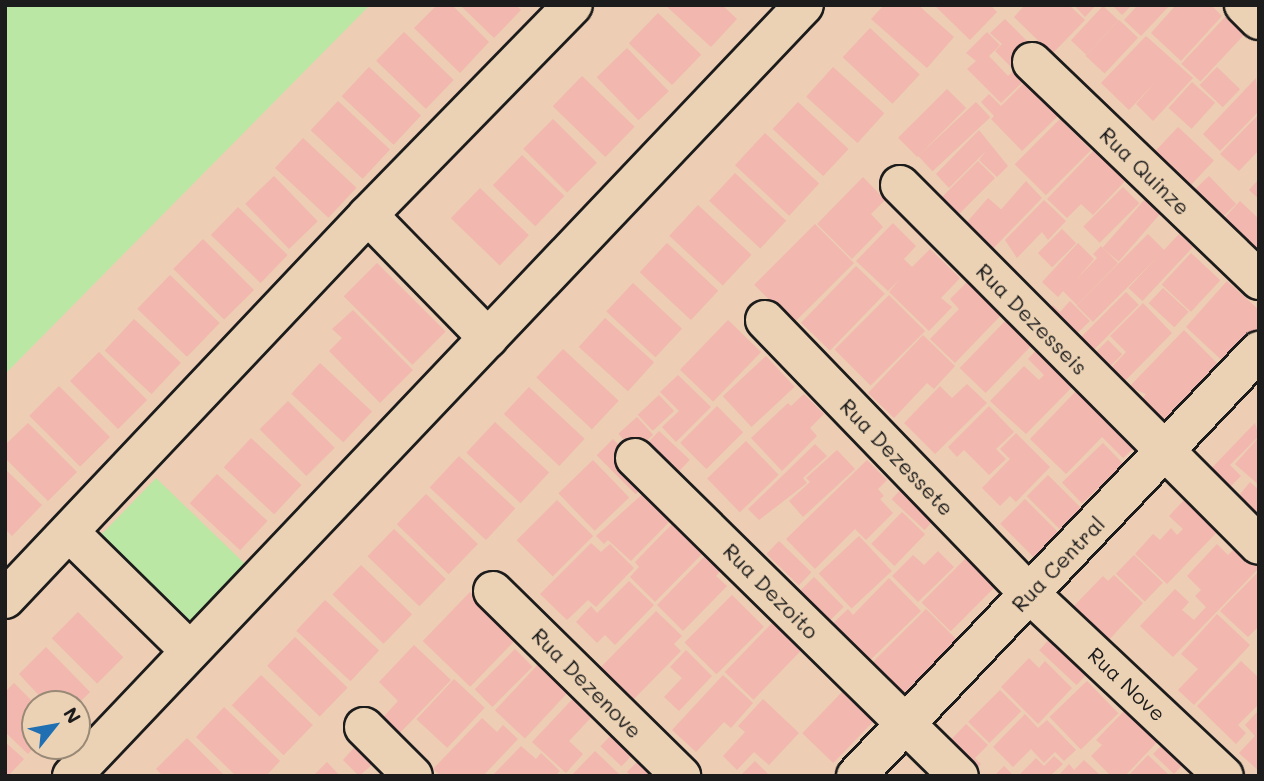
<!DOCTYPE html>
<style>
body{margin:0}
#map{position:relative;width:1264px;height:781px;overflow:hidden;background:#edcdb3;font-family:Mali,sans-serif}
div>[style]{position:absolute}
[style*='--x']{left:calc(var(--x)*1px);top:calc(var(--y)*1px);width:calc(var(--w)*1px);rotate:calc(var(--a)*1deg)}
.green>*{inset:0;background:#bbe7a4;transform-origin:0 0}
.building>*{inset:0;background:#f2b7ae;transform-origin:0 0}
.roads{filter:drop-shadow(2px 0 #1c1c1c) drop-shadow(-2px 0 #1c1c1c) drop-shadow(0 2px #1c1c1c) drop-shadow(0 -2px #1c1c1c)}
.minor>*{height:38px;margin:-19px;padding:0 19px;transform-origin:19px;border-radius:19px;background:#ecd2b4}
span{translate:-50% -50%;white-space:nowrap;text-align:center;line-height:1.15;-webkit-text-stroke:7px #ecd2b4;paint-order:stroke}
.street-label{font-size:21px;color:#1c1c1c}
.frame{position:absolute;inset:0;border:7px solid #1c1c1c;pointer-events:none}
.north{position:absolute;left:21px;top:690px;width:70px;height:70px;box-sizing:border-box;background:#ecd2b4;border:2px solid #998977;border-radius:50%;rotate:59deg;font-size:19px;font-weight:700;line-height:28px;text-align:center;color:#1c1c1c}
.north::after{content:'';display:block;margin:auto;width:24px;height:32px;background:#1f6fb2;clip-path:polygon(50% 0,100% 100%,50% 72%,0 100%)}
</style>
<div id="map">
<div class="green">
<i style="clip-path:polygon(5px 5px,370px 5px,5px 374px)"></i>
<i style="left:156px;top:478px;width:127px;height:81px;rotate:44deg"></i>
</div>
<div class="building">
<i style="clip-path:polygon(437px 5px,452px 5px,489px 42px,460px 73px,414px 28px)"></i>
<i style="clip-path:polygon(460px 5px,516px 5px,521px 10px,494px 38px)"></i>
<i style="clip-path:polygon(665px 5px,722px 5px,737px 19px,711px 47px)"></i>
<i style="clip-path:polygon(884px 5px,918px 5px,954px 37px,927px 68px,871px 19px)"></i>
<i style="clip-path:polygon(934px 5px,990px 5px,997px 12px,970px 40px)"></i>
<i style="clip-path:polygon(1025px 5px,1069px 5px,1085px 20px,1052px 54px,1014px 17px)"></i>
<i style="clip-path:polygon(1074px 5px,1096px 5px,1085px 17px)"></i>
<i style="clip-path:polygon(1112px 5px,1132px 5px,1122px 15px)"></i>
<i style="clip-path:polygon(1138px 5px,1170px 5px,1141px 36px,1124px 20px)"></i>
<i style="clip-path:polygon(1176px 5px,1211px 5px,1222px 16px,1181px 61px,1151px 33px)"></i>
<i style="left:1103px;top:6px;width:21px;height:47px;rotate:43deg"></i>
<i style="left:658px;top:13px;width:60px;height:42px;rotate:44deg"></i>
<i style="left:1225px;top:17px;width:26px;height:64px;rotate:43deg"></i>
<i style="clip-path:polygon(1005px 19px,1032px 46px,1011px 67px,995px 51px,1002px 44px,990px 33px)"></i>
<i style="left:1119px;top:20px;width:26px;height:49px;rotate:43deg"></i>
<i style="left:870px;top:28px;width:68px;height:40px;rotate:43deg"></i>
<i style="left:404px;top:32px;width:69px;height:40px;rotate:44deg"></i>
<i style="clip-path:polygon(987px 32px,1000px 45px,989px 56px,1008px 76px,1021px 64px,1031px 74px,1001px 103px,967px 69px,976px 61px,966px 53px)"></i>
<i style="clip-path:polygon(1146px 36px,1193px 78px,1153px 121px,1136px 104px,1157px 80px,1129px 110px,1101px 83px)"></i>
<i style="left:627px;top:48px;width:60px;height:42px;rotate:46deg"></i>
<i style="left:369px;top:67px;width:71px;height:40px;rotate:43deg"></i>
<i style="left:833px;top:67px;width:69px;height:40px;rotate:42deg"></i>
<i style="left:1217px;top:67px;width:32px;height:25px;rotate:44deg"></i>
<i style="left:582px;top:76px;width:73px;height:42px;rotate:44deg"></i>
<i style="clip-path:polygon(1256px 78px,1259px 111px,1220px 151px,1203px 134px)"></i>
<i style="clip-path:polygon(1027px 80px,1060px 114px,1022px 151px,991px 119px,994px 116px,981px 102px,989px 94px,1001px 106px)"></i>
<i style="left:1192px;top:82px;width:31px;height:35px;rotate:42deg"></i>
<i style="left:947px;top:89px;width:27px;height:69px;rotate:45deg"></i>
<i style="left:338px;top:101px;width:71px;height:40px;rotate:43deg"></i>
<i style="left:798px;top:102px;width:69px;height:37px;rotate:43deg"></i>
<i style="left:976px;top:102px;width:21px;height:79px;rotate:47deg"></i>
<i style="clip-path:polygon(1259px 114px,1259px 150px,1239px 171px,1220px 154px)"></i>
<i style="left:553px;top:119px;width:62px;height:42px;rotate:45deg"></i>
<i style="left:1060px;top:119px;width:44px;height:64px;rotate:45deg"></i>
<i style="left:1178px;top:127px;width:49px;height:36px;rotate:43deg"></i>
<i style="clip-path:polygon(979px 130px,1008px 166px,997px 177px,979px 160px,986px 151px,949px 188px,936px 174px)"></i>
<i style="left:765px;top:133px;width:74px;height:44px;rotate:43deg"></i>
<i style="left:303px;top:138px;width:73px;height:41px;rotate:43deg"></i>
<i style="clip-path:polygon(1094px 150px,1126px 180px,1093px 215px,1081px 204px,1067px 218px,1047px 199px)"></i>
<i style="left:522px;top:155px;width:59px;height:42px;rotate:44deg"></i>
<i style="left:978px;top:161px;width:24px;height:54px;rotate:45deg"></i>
<i style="left:735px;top:173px;width:70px;height:38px;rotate:43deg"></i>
<i style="left:274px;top:176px;width:63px;height:40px;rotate:46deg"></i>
<i style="left:1209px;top:176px;width:39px;height:28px;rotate:46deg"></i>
<i style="clip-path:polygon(863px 177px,885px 200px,871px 214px,883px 227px,852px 259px,817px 224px)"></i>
<i style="clip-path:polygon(1259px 179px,1259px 199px,1249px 190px)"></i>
<i style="clip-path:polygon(1026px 181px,1042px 198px,984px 258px,970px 245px)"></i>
<i style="left:1123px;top:187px;width:23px;height:56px;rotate:45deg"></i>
<i style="left:480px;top:188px;width:68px;height:42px;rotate:44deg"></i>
<i style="left:988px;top:198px;width:18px;height:46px;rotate:41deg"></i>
<i style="left:1146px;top:198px;width:21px;height:66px;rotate:41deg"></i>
<i style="clip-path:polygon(1044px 200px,1066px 221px,1048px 240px,1042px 232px,1017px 258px,1005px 240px)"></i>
<i style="clip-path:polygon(1240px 201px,1259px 219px,1259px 267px,1217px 226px)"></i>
<i style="left:698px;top:205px;width:73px;height:42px;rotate:43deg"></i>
<i style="left:238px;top:207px;width:69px;height:39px;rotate:44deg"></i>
<i style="clip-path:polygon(893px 223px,916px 246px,904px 259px,912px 267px,930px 249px,960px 278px,941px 298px,952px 307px,929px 331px,889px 292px,900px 279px,888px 291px,856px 261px)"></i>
<i style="left:815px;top:224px;width:55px;height:86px;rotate:45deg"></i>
<i style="left:1062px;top:229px;width:20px;height:34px;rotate:45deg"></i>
<i style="left:1148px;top:234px;width:23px;height:101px;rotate:45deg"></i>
<i style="left:1179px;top:234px;width:19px;height:74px;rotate:43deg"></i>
<i style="left:203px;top:239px;width:72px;height:42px;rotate:45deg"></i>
<i style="left:667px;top:243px;width:70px;height:40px;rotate:43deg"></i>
<i style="clip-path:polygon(1078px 243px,1094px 259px,1076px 280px,1097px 258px,1093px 254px,1101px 246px,1118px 263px,1077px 305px,1063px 291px,1058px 297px,1042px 282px)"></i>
<i style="left:1191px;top:253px;width:40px;height:43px;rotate:43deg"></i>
<i style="left:377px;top:263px;width:97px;height:47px;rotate:45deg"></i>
<i style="left:856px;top:266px;width:40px;height:79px;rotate:44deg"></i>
<i style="left:170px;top:275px;width:69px;height:47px;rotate:44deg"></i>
<i style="clip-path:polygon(973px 276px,1007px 309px,955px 363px,930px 339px,959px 309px,950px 299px)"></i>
<i style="clip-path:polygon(1227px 281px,1259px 310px,1259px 332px,1228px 366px,1186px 327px)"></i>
<i style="left:633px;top:283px;width:67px;height:39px;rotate:43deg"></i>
<i style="left:1163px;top:288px;width:35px;height:21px;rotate:43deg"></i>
<i style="left:1126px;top:292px;width:18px;height:78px;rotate:45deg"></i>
<i style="left:889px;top:295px;width:51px;height:77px;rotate:45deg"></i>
<i style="clip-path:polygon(1070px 301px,1090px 321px,1067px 343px,1041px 317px,1053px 305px,1060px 312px)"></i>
<i style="clip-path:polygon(1143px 303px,1172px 333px,1120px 386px,1106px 373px,1126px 352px,1110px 336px)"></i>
<i style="clip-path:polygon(353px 310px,413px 370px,380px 403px,329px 351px,342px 338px,332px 329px)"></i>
<i style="left:1009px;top:317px;width:36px;height:71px;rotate:44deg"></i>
<i style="left:605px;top:318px;width:66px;height:39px;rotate:42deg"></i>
<i style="left:134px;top:319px;width:64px;height:43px;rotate:43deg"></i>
<i style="left:728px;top:320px;width:46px;height:69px;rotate:44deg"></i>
<i style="clip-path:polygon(1184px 330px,1226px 372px,1171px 430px,1141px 401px,1146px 394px,1129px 387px)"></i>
<i style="clip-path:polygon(923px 335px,955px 366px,934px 389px,927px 383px,894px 418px,868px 393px)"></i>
<i style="left:1108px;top:340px;width:20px;height:30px;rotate:45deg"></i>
<i style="clip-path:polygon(1040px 346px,1077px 382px,1026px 434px,990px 401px,1024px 366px,1039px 380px,1044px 375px,1028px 359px)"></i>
<i style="left:563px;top:349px;width:76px;height:39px;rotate:43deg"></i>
<i style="left:99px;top:352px;width:68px;height:41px;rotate:45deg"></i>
<i style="left:766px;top:356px;width:42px;height:59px;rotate:47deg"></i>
<i style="left:320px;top:363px;width:71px;height:42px;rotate:43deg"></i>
<i style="clip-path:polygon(678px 375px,711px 407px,676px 442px,662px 427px,679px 411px,660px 392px)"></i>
<i style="clip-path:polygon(967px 384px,987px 403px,935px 454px,904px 423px,940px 386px,952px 398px)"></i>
<i style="left:59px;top:386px;width:72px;height:42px;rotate:45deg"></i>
<i style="left:529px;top:387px;width:76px;height:37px;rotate:43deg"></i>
<i style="clip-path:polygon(1077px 390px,1135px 447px,1123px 458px,1102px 437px,1066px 474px,1030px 439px)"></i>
<i style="clip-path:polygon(804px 394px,824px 414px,810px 428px,817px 436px,782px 471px,751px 438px,788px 403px,791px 406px)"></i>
<i style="left:659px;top:395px;width:22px;height:29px;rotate:47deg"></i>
<i style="left:288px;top:401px;width:66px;height:40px;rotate:45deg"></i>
<i style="left:717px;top:406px;width:37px;height:52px;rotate:45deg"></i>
<i style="clip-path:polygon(989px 406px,1014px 432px,996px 449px,1006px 459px,989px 475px,964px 450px,957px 457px,948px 447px)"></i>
<i style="left:637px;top:417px;width:24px;height:25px;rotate:48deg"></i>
<i style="left:495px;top:422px;width:74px;height:42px;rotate:43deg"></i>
<i style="clip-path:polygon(28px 423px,77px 472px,48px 501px,5px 458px,5px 445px)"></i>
<i style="clip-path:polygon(1255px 423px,1259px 436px,1230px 465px,1241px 476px,1224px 493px,1205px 475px)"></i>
<i style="left:659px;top:431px;width:42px;height:25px;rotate:43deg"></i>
<i style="clip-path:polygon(1016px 433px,1050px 467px,1016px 502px,1010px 496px,1000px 506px,982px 488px,1010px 459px,1000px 449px)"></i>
<i style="clip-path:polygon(1259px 437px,1259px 485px,1235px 464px)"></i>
<i style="left:251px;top:438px;width:69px;height:40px;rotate:43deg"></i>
<i style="left:613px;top:439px;width:55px;height:23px;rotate:45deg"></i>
<i style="left:746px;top:441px;width:47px;height:54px;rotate:46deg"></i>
<i style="left:1103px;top:443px;width:29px;height:57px;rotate:46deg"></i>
<i style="clip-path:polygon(815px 444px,827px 456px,803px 478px,807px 483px,759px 520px,748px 509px)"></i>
<i style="clip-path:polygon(837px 450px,855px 469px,803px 517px,789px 501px,810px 482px,806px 478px)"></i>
<i style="left:459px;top:456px;width:77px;height:43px;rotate:43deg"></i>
<i style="left:593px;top:460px;width:52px;height:48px;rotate:46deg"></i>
<i style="clip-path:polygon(867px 460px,887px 480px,878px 489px,884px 496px,880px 499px,893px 513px,866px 540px,855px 529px,815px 569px,786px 539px)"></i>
<i style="clip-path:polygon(5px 469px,42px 505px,12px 536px,5px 529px)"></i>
<i style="left:217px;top:474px;width:69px;height:40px;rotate:43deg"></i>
<i style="left:1048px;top:475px;width:55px;height:30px;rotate:45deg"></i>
<i style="clip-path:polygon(1250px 482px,1259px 490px,1259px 526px,1233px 503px)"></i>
<i style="left:906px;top:484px;width:45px;height:21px;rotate:43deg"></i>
<i style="clip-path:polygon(648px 489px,675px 516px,631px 561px,608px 540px,604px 544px,596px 536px)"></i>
<i style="left:426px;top:494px;width:72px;height:42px;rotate:44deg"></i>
<i style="left:1025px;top:499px;width:49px;height:35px;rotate:45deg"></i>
<i style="clip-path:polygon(1185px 499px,1218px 531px,1167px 584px,1135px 554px,1153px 534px,1160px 540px,1171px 528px,1177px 535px,1183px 529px,1169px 516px)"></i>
<i style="left:557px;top:500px;width:51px;height:57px;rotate:45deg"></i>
<i style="left:902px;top:512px;width:32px;height:44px;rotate:44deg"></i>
<i style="clip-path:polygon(676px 520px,706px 550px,655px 602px,630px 577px,639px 567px,635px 562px)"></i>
<i style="left:394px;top:529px;width:72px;height:38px;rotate:44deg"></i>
<i style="left:859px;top:536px;width:48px;height:55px;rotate:47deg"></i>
<i style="left:779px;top:541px;width:45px;height:18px;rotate:44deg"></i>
<i style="clip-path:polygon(591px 543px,601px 552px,610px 544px,634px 568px,596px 607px,588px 600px,567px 620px,540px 594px)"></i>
<i style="clip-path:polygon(1217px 544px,1228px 555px,1237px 546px,1259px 568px,1173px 657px,1140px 626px,1175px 589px,1189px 602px,1182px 610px,1194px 620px,1206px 607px,1195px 596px,1201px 590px,1187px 576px)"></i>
<i style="clip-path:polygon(938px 551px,954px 567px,918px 602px,892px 576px,913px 555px,924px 565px)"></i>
<i style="clip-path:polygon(709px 552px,724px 567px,716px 576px,727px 586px,683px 631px,657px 605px)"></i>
<i style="left:969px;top:555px;width:41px;height:67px;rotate:45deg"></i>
<i style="left:1134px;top:555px;width:40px;height:26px;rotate:44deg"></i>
<i style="left:361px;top:565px;width:71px;height:41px;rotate:44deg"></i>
<i style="clip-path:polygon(1259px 571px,1259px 626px,1248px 637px,1220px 611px)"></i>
<i style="clip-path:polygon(1114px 575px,1143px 603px,1107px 642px,1072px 608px,1103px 576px,1108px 581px)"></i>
<i style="left:814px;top:577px;width:42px;height:28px;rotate:45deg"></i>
<i style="clip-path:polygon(889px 578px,921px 611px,866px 664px,829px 627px,848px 609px,853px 615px)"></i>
<i style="clip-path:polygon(629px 581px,654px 605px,615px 645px,605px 635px,597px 643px,576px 622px,591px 606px,597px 613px)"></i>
<i style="left:470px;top:592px;width:66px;height:68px;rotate:44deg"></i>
<i style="left:732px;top:595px;width:45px;height:67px;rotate:45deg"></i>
<i style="left:325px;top:600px;width:74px;height:42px;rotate:43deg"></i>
<i style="left:926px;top:609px;width:44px;height:79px;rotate:45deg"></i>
<i style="clip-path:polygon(656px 611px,682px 636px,674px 644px,681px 651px,633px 700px,600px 668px)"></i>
<i style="left:78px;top:612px;width:64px;height:37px;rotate:45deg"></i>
<i style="clip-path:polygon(1217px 614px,1250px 645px,1194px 705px,1178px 690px,1198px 669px,1181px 654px)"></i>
<i style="left:772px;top:623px;width:40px;height:68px;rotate:44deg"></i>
<i style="left:1059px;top:629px;width:51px;height:29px;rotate:43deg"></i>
<i style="left:295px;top:637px;width:73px;height:40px;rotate:44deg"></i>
<i style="clip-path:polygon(414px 645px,451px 680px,394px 739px,377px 724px,398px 701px,379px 682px)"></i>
<i style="clip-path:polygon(46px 647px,90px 692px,78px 704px,47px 704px,19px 674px)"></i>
<i style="left:515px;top:649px;width:25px;height:57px;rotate:45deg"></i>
<i style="clip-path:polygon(686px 650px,712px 676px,679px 711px,664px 697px,682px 678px,670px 667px)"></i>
<i style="clip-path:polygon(1029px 658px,1039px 668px,1045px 661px,1072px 688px,1038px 724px,1001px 687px)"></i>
<i style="left:542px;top:660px;width:41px;height:69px;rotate:43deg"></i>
<i style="clip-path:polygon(1241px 661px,1259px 678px,1259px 704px,1238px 725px,1246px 733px,1236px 744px,1197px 706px)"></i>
<i style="left:261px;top:675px;width:72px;height:42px;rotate:44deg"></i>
<i style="clip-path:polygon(723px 675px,753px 703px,731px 728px,724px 722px,696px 752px,672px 730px)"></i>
<i style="left:454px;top:679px;width:42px;height:55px;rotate:43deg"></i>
<i style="left:1087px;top:681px;width:45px;height:52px;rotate:46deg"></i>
<i style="clip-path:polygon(14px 683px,35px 704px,35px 746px,28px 754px,5px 732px,5px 692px)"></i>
<i style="clip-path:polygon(582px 689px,601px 707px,569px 741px,583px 754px,566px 773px,532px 742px)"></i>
<i style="left:844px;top:690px;width:43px;height:60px;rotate:44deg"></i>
<i style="left:1000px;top:690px;width:30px;height:45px;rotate:45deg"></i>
<i style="clip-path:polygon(763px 699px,799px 733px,769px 765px,754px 752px,737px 770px,723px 756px,745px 732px,738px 726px)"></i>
<i style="clip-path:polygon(224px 707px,280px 761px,266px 776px,236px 776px,196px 737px)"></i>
<i style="clip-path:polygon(1128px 707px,1159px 740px,1125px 776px,1111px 776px,1091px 756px,1102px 745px,1096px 740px)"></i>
<i style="clip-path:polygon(1259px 710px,1259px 771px,1239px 753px,1255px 736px,1245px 725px)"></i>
<i style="clip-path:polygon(1025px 714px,1038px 728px,1047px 720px,1076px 750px,1064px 761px,1055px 752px,1044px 763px,1031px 749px,1013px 767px,993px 747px)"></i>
<i style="clip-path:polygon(482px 718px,497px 732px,503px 725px,518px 739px,483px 776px,441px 776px,433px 769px)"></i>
<i style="clip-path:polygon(966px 724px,988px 745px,975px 758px,981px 764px,973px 772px,945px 746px)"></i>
<i style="left:620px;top:726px;width:29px;height:28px;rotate:44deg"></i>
<i style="clip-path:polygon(187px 738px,225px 776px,163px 776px,156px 769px)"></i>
<i style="clip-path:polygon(362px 739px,380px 758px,359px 776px,343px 760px)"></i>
<i style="clip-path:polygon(5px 742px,24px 759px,8px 776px,5px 776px)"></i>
<i style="clip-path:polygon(1163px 744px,1190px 757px,1174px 774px,1153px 754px)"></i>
<i style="clip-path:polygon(521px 746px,536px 759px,541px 753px,560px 771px,555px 776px,492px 776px)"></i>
<i style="clip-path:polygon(649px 750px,676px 776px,631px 776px,627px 772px)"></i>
<i style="clip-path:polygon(595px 751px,619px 774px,571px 776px)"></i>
<i style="clip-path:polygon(1148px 755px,1170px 776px,1128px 776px)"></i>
<i style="clip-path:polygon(1054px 756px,1063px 764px,1050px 776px,1018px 776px,1036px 758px,1044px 766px)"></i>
<i style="clip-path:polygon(1084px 760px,1101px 776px,1058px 776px,1069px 764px,1074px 770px)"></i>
<i style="clip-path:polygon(755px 761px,770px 776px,740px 776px)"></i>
<i style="clip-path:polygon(327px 762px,340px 776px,313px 776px)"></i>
<i style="clip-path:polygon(1004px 766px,1014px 776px,994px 776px)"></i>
</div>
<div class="roads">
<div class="minor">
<i style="--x:1244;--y:5;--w:21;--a:45"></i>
<i style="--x:1032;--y:62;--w:315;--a:43.8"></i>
<i style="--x:900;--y:185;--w:508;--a:45.08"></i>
<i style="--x:368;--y:215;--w:172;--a:45.7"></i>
<i style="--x:765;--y:320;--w:380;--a:46"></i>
<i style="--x:1029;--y:593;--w:267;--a:43.2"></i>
<i style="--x:635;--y:458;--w:454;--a:44.5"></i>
<i style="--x:70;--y:533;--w:167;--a:44.5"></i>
<i style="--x:493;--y:591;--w:264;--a:44.5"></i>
<i style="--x:5;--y:599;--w:528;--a:-46.61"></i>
<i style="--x:368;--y:215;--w:293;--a:-45.7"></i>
<i style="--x:364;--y:727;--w:69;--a:45"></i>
<i style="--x:72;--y:776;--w:1063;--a:-46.49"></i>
<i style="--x:856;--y:776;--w:586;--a:-46.52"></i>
</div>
</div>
<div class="street-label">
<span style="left:1145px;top:171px;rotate:44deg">Rua Quinze</span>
<span style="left:1032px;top:319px;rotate:45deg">Rua Dezesseis</span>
<span style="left:897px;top:457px;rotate:46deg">Rua Dezessete</span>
<span style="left:1058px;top:564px;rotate:-46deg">Rua Central</span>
<span style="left:771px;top:591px;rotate:45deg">Rua Dezoito</span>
<span style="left:587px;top:683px;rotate:45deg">Rua Dezenove</span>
<span style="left:1127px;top:684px;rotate:43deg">Rua Nove</span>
</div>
<div class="frame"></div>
<div class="north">N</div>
</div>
